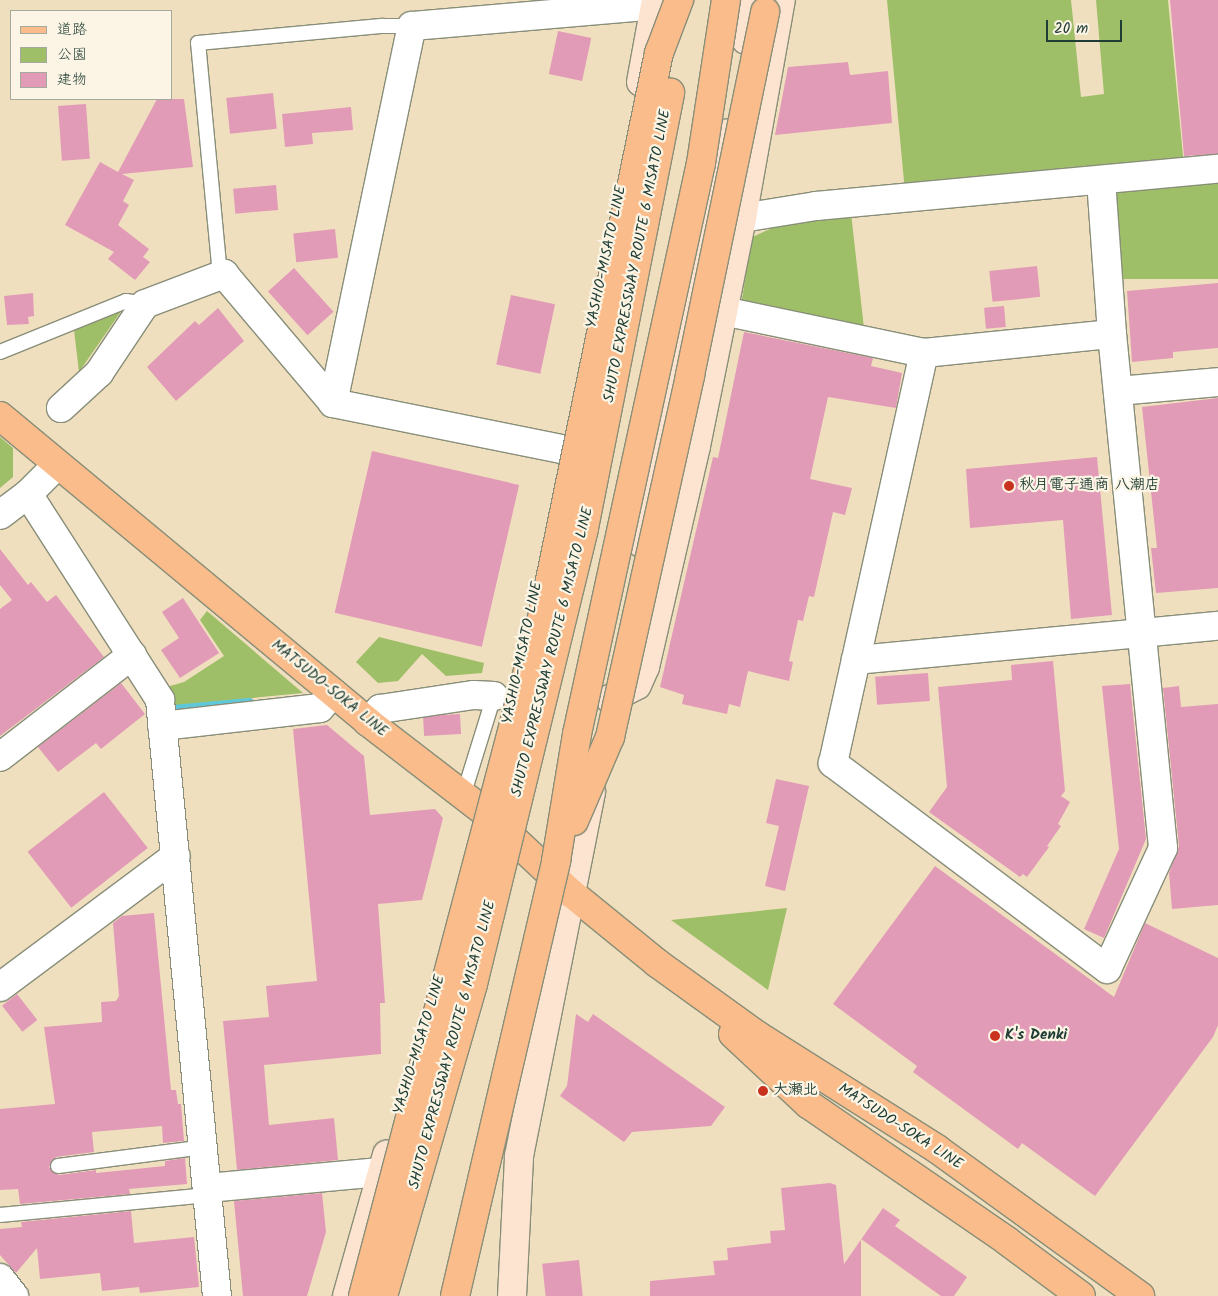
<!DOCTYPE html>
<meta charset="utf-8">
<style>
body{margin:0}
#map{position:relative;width:1218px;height:1296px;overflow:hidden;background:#f0dfbe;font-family:Kalam,"Klee One",sans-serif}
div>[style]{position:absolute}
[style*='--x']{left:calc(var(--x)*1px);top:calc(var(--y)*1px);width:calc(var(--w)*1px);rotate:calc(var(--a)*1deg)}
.green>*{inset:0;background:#9ebf68;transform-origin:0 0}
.stream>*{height:8px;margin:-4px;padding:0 4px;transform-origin:4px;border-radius:4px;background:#5ec7da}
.building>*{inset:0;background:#e29bb7;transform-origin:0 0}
.roads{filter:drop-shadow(1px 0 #888e79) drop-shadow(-1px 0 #888e79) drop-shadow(0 1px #888e79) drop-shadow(0 -1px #888e79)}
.service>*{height:14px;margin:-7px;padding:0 7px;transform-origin:7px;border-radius:7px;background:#fff}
.minor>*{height:28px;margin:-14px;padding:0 14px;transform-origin:14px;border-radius:14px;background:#fff}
.tertiary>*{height:28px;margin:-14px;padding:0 14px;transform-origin:14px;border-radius:14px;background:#fff}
.secondary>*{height:28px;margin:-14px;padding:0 14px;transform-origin:14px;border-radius:14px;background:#fde4d0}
.primary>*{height:28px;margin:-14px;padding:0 14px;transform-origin:14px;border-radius:14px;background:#f9bc8a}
.bridges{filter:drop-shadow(1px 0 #888e79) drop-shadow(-1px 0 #888e79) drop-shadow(0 1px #888e79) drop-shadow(0 -1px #888e79)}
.motorway-bridge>*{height:28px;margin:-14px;padding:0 14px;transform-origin:14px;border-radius:14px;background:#f9bc8a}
.dots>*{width:14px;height:14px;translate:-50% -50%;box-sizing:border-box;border:2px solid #fcf5e5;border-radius:50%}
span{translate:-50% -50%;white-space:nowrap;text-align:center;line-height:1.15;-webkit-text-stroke:4.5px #fcf5e5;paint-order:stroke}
.street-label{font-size:15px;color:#1f3d34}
.poi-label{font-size:15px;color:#1f3d34;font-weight:700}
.left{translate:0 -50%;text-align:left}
.legend{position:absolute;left:10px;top:10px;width:162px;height:90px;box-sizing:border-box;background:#fcf5e5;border:1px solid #a4ab9e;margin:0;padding:6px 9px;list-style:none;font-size:15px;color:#1f3d34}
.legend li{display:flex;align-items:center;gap:10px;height:25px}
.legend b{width:25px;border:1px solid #a4ab9e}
.scale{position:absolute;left:1046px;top:20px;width:76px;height:22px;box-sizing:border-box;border:2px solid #1f3d34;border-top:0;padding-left:6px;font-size:15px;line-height:18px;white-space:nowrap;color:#1f3d34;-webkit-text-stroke:4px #fcf5e5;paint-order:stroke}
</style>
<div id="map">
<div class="green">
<i style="clip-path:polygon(887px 0,1071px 0,1081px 97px,1104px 94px,1096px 0,1168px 0,1184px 166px,905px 192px)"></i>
<i style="left:1218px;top:178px;width:101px;height:108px;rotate:90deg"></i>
<i style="clip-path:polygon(851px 213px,864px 328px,741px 305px,752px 237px,795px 218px)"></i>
<i style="clip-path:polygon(122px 310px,79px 372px,74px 330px)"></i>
<i style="clip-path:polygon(0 437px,13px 448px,13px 477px,0 488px)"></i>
<i style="clip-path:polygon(207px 611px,303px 693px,171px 706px,170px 686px,184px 682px,224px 656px,200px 620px)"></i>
<i style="clip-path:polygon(379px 637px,484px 663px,482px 673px,446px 676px,422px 654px,398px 681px,378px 683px,356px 662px)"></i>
<i style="clip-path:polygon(787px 908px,768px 990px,671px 920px)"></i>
</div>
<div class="stream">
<i style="--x:173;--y:709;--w:77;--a:-5.2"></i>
</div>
<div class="building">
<i style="clip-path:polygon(1170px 0,1218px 0,1218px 154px,1184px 156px)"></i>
<i style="left:558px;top:31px;width:34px;height:44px;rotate:12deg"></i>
<i style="clip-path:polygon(848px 62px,850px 75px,888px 71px,892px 123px,775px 135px,788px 67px)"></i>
<i style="left:273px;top:93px;width:36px;height:47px;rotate:84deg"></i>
<i style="clip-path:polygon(157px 99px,184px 99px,193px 167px,122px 174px,134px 180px,123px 201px,129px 205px,118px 225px,149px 249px,143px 257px,150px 262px,135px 280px,108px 259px,114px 252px,65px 225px,100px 162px,118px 172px)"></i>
<i style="left:86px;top:104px;width:55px;height:28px;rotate:86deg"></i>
<i style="clip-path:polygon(351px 107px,353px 130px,312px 133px,313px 144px,285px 147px,282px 114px)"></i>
<i style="left:276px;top:185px;width:25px;height:43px;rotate:85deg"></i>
<i style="left:335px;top:229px;width:29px;height:42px;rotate:84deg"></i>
<i style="left:1037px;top:266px;width:31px;height:48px;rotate:84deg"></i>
<i style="left:294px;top:268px;width:59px;height:35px;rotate:48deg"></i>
<i style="clip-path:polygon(1218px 283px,1218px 348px,1173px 352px,1173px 358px,1132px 362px,1127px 291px)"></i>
<i style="clip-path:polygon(33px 293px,34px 316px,28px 317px,29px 324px,7px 325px,4px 296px)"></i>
<i style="left:511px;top:295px;width:45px;height:71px;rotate:12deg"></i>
<i style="left:1004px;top:306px;width:21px;height:20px;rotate:85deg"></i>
<i style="clip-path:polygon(218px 308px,244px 341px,176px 401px,147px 367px,195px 321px,199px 325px)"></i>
<i style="clip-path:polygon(744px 332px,873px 358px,871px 366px,902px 373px,896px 408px,828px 397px,810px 479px,852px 488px,845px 515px,833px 512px,814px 597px,809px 596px,803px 621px,798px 620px,789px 661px,793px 662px,789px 681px,748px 671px,740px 707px,729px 704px,727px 714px,682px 704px,684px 695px,660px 687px,713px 457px,718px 458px)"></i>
<i style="clip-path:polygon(1218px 398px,1218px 588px,1156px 593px,1151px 548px,1157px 548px,1142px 407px)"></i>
<i style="left:372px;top:451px;width:151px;height:166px;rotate:13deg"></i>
<i style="clip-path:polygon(1097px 457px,1112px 615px,1071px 619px,1063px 520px,970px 528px,966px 469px)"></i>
<i style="clip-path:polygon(0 549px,28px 585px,31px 582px,47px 602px,56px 595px,104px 657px,0 736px,0 609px,12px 600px,0 585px)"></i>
<i style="clip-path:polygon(183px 598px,219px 653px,180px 678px,161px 650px,179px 638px,162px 612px)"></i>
<i style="clip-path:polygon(1053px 661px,1065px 791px,1061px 796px,1070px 802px,1058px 824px,1061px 826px,1047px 846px,1049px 847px,1027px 877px,1023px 874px,1020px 877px,929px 812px,947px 787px,938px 687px,1012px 680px,1011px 665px)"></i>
<i style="left:928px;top:673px;width:28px;height:53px;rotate:86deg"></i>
<i style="clip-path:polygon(121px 683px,145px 714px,101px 749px,96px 743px,58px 772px,38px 747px)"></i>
<i style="clip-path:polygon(1130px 684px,1146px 839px,1104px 938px,1084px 929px,1119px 849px,1102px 686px)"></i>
<i style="clip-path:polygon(1179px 686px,1181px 707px,1218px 704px,1218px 905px,1172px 909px,1169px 873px,1179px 846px,1163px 688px)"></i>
<i style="left:460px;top:714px;width:20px;height:37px;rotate:87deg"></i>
<i style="clip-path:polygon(327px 725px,364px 756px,370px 815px,435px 809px,443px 818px,422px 900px,378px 904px,385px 1003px,380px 1003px,381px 1054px,264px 1065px,269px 1125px,334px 1118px,338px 1160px,237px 1170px,223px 1021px,269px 1017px,266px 986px,317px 981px,293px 729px)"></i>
<i style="clip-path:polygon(776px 779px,809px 786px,785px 891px,765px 886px,779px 826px,766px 823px)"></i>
<i style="left:104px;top:792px;width:71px;height:97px;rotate:52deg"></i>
<i style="clip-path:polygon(935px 866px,1114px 997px,1145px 923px,1218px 958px,1218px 1025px,1213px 1037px,1095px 1196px,1022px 1143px,1018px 1149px,913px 1072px,917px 1066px,833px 1004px)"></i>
<i style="clip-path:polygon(154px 913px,171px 1090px,176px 1090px,178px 1104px,181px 1104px,184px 1141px,163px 1143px,162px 1126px,92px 1132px,94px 1152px,56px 1157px,49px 1167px,59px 1175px,96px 1170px,96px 1173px,165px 1166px,165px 1161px,185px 1158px,187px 1184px,129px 1189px,130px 1194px,20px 1204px,18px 1189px,0 1190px,0 1109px,55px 1104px,44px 1027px,102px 1022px,101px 1002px,116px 1001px,119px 996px,113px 923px,122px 916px)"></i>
<i style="left:17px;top:994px;width:33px;height:19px;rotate:52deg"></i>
<i style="clip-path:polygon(576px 1014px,588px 1022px,593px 1014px,725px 1107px,711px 1126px,632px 1132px,624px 1142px,560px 1096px,567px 1086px)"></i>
<i style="clip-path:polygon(830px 1183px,836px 1185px,844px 1264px,883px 1208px,900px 1220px,895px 1226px,967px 1277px,954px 1296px,941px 1296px,861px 1239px,861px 1296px,650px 1296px,650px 1281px,715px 1275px,713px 1261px,728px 1260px,727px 1248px,771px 1243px,770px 1231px,785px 1230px,781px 1188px)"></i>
<i style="clip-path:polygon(322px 1193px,326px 1232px,307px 1296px,243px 1296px,234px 1201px)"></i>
<i style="clip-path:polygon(131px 1211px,134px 1243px,194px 1237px,199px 1287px,140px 1293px,139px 1287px,102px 1291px,100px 1273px,40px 1279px,37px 1248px,16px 1273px,0 1255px,0 1229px,22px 1227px,21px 1222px)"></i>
<i style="left:579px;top:1260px;width:36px;height:37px;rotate:84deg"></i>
</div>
<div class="roads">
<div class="service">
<i style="--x:220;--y:275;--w:233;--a:-95.4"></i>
<i style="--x:198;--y:43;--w:186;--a:-5.3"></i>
<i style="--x:383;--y:26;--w:29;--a:0"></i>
<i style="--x:0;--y:352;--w:136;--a:-22"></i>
<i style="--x:126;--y:301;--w:19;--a:9"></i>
<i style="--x:463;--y:796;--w:105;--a:-72.8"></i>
<i style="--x:58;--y:1166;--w:147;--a:-7.4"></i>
<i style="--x:0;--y:1215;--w:209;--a:-5.5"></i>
</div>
<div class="minor">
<i style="--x:1101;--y:180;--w:154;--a:85.9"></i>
<i style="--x:742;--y:218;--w:75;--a:-9.2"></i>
<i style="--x:816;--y:206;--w:404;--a:-5.3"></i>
<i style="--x:723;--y:311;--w:205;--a:11.8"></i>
<i style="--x:924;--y:353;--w:189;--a:-5.8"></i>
<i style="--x:1112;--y:334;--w:517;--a:84.33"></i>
<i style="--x:1163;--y:848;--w:133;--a:114.8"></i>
<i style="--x:1107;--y:969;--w:343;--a:-143.1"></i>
<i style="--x:833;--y:763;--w:420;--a:-77.5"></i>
<i style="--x:1118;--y:391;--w:100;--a:-5.1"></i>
<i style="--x:333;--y:403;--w:385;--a:-78.2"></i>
<i style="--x:412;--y:26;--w:244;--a:-4.9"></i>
<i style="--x:61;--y:408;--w:52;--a:-42.6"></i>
<i style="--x:99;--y:373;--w:83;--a:-56.3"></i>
<i style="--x:145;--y:304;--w:85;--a:-20.8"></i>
<i style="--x:224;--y:274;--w:169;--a:49.8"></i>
<i style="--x:333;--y:403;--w:238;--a:11.4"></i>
<i style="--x:28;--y:494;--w:245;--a:57.3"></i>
<i style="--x:160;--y:700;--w:599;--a:84.54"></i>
<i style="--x:856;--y:660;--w:364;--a:-5.4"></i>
<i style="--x:368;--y:722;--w:18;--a:-47"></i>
<i style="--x:380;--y:709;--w:95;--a:-8.5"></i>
<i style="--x:474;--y:695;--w:20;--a:3"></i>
<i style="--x:162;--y:726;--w:159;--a:-6.5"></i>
<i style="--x:320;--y:708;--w:20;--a:-49"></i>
<i style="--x:0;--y:757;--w:167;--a:-37.7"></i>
<i style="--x:0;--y:987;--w:219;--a:-36.7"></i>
<i style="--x:208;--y:1188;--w:175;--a:-5.3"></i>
<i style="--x:0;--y:1278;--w:23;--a:52"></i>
</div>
<div class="tertiary">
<i style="--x:0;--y:515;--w:35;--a:-37"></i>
<i style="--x:28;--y:494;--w:41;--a:-45"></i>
</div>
<div class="secondary">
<i style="--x:746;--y:40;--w:41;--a:-77.3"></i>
<i style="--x:641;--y:82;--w:83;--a:-79.6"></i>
<i style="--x:640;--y:542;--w:214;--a:-79.2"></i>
<i style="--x:680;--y:332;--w:204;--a:-76.6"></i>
<i style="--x:610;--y:699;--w:30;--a:-27"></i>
<i style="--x:637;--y:685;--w:20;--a:-66"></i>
<i style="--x:645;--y:667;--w:227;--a:-77"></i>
<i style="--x:696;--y:446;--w:233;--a:-78.6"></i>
<i style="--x:742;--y:218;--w:221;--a:-79.9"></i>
<i style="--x:347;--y:1296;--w:147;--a:-74.2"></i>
<i style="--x:512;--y:1296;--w:140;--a:-87.1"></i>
<i style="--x:519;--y:1156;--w:371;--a:-78.8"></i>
</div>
<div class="primary">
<i style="--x:0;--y:416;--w:479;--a:39.7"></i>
<i style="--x:368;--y:722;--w:149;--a:37.6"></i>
<i style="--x:486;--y:813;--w:117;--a:43.3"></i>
<i style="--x:571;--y:893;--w:111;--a:39.1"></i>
<i style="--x:657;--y:963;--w:123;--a:35.8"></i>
<i style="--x:757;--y:1035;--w:213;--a:32.3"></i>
<i style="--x:937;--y:1149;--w:251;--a:35.9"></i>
<i style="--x:733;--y:1034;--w:103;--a:43"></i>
<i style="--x:808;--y:1104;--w:242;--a:34.5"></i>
<i style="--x:1007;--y:1241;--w:92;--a:36.6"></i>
</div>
</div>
<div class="bridges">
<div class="motorway-bridge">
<i style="--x:574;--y:821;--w:91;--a:-66.8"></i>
<i style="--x:610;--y:737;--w:371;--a:-77.5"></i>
<i style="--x:690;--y:375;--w:371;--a:-78.3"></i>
<i style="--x:363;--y:1296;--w:705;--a:-75.22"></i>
<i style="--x:543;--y:614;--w:573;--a:-78.32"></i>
<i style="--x:659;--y:53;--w:57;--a:-69.3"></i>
<i style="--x:383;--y:1296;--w:325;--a:-73.9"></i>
<i style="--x:473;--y:984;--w:469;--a:-76.3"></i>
<i style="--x:584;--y:528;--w:444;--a:-78.8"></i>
<i style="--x:455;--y:1296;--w:447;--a:-76.9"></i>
<i style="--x:556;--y:861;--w:129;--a:-80.6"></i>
<i style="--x:577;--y:734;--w:584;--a:-77.75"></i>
<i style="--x:701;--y:163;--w:165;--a:-81.3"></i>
</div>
</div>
<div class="dots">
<i style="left:1009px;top:486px;background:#c8321e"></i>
<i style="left:995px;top:1036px;background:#c8321e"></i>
<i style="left:763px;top:1091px;background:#c8321e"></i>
</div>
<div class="street-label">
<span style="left:638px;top:256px;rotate:-79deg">SHUTO EXPRESSWAY ROUTE 6 MISATO LINE</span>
<span style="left:607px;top:257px;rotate:-78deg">YASHIO-MISATO LINE</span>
<span style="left:553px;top:652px;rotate:-76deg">SHUTO EXPRESSWAY ROUTE 6 MISATO LINE</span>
<span style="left:523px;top:653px;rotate:-78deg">YASHIO-MISATO LINE</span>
<span style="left:329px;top:689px;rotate:39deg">MATSUDO-SOKA LINE</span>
<span style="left:420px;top:1045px;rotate:-73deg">YASHIO-MISATO LINE</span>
<span style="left:453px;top:1045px;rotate:-75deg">SHUTO EXPRESSWAY ROUTE 6 MISATO LINE</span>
<span style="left:900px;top:1127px;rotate:33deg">MATSUDO-SOKA LINE</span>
</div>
<div class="poi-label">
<span class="left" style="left:1019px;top:486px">秋月電子通商 八潮店</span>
<span class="left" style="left:1005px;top:1036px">K's Denki</span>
<span class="left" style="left:773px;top:1091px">大瀬北</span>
</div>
<ul class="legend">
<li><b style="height:6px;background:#f9bc8a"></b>道路</li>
<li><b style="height:14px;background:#9ebf68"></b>公園</li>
<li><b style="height:14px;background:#e29bb7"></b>建物</li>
</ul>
<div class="scale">20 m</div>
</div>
